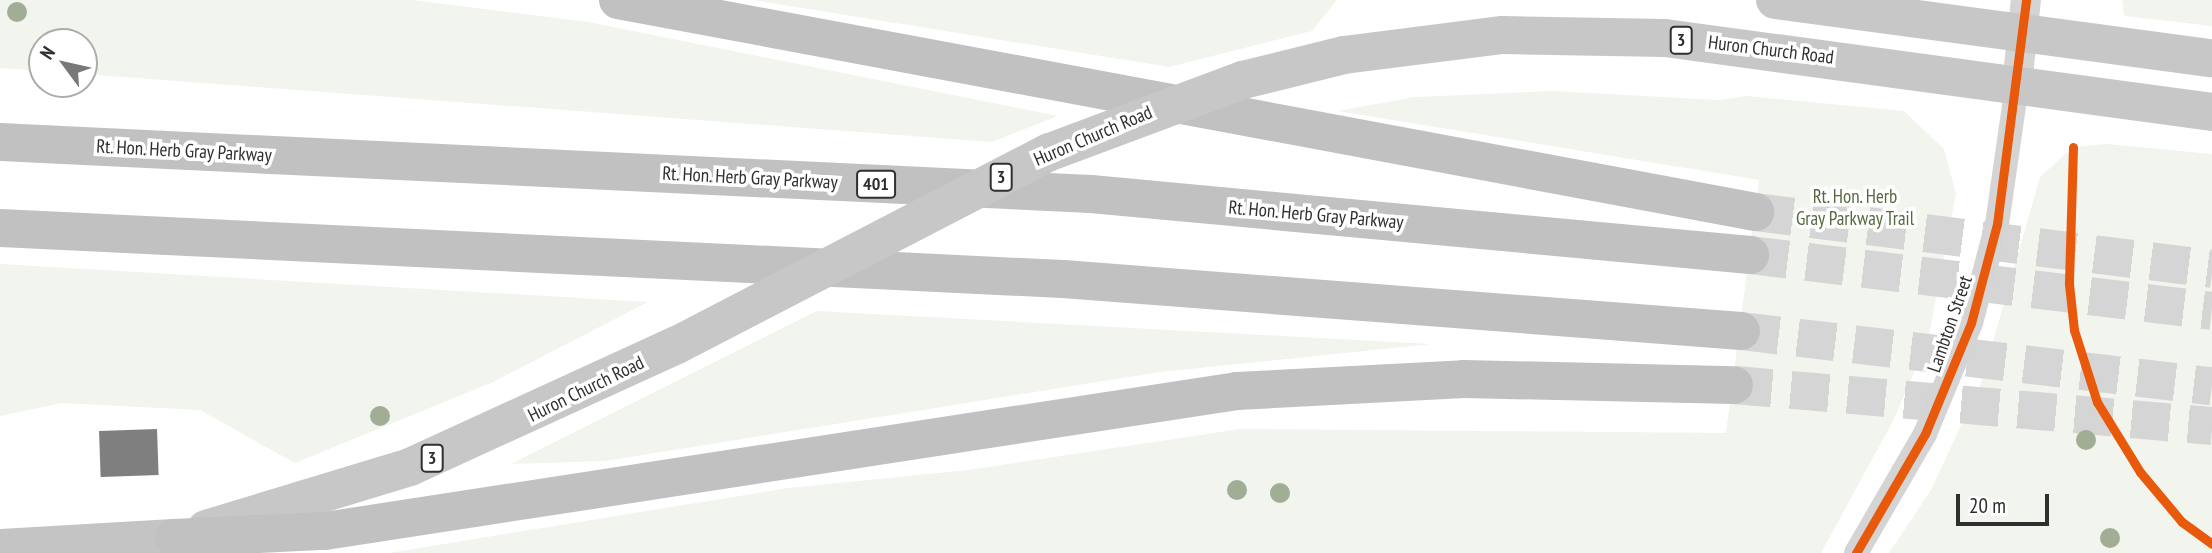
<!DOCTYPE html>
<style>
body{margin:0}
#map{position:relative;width:2212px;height:553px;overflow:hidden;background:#fff;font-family:"PT Sans Narrow",sans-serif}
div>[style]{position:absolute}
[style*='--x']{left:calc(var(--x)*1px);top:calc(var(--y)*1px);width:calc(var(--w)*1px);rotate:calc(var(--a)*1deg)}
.green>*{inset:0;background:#f1f5ed}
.building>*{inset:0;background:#7f7f7f;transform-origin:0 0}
.motorway-tunnel>*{height:38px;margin-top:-19px;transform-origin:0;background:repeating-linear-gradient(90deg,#d5d5d5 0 38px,transparent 0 57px)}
.minor>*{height:24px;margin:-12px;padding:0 12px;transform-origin:12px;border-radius:12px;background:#d4d4d4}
.tertiary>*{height:30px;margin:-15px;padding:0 15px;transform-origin:15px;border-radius:15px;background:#d4d4d4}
.primary>*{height:38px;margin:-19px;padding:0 19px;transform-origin:19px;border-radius:19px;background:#c7c7c7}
.trunk>*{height:38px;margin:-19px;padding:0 19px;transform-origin:19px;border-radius:19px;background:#c4c4c4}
.motorway>*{height:38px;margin:-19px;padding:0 19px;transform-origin:19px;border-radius:19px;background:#c1c1c1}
.primary-bridge>*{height:38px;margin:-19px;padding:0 19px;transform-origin:19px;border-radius:19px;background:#c7c7c7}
.cycleway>*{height:9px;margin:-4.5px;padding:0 4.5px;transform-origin:4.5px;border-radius:4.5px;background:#e8590c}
.trees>*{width:20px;height:20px;margin:-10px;border-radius:50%;background:#a1ad95}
span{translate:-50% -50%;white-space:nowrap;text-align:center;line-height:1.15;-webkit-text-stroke:7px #fff;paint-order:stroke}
.shield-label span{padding:2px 5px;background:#fff;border:2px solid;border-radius:5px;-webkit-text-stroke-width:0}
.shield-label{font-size:18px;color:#2f2f2f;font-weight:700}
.street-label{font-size:19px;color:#2f2f2f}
.park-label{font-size:19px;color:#546a3e}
.north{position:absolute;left:28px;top:28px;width:70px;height:70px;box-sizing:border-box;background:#fff;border:2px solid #acacac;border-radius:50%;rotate:303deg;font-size:19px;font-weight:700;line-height:28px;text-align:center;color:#2f2f2f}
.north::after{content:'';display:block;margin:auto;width:24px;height:32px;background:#787878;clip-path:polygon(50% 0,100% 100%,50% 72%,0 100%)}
.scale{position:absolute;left:1956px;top:494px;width:93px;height:32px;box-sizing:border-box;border:4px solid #2f2f2f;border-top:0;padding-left:9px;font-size:21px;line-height:24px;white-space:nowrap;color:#2f2f2f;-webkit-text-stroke:5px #fff;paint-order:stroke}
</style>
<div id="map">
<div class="green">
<i style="clip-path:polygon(0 0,412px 0,588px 22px,1058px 116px,992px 142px,84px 74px,84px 42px,42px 42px,42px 71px,0 68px)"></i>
<i style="clip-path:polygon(753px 0,1337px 0,1312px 31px,1169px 67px)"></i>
<i style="clip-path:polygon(2122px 0,2212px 0,2212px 26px,2124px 16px)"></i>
<i style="clip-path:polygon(1552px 91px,1719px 100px,1747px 96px,1904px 111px,1944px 149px,1956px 194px,1928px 340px,1893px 421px,1821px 553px,389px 553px,788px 488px,968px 470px,1240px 429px,1726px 433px,1759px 180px,1338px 111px,1415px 97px)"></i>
<i style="clip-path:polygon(2107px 144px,2212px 154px,2212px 553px,1889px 553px,1931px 490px,1982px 380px,2040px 177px,2073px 147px)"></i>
<i style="clip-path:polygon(0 264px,648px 302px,493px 382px,295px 463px,200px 410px,62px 403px,0 416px)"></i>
<i style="clip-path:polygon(817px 311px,1432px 344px,1160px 372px,605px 461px,511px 464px)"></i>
</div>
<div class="building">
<i style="left:157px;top:429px;width:46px;height:58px;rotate:88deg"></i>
</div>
<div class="motorway-tunnel">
<i style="--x:1755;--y:212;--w:461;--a:7.1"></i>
<i style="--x:1750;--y:255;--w:465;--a:6.9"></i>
<i style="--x:1741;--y:331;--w:474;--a:6.7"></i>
<i style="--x:1734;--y:385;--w:480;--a:4.9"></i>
</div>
<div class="minor">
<i style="--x:1856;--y:553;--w:138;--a:-59.9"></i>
<i style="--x:1925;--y:434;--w:120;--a:-67.5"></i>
<i style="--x:1971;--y:323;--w:102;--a:-75.3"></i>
<i style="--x:1997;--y:224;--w:140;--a:-81.8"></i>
</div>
<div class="tertiary">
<i style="--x:2017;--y:85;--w:85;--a:-84"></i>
</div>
<div class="primary">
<i style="--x:1775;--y:0;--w:441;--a:7.6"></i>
<i style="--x:1344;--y:55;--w:160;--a:-7.2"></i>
<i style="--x:1503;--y:35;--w:162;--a:1.1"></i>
<i style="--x:1665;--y:38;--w:552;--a:7.7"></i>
<i style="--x:206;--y:529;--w:213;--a:-16.9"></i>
<i style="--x:410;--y:467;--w:294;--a:-24.6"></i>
</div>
<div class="trunk">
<i style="--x:0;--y:548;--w:174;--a:-3.3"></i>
</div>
<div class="motorway">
<i style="--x:618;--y:0;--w:1157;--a:10.56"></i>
<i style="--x:0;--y:142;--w:1092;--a:2.73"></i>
<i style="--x:1091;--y:194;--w:662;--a:5.29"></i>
<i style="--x:0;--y:228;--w:1064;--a:2.75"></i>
<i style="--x:1063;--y:279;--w:680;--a:4.39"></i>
<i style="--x:174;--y:538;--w:151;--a:-2.7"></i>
<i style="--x:325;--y:531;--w:923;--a:-8.73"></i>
<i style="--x:1237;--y:391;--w:227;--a:-3"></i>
<i style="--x:1464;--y:379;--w:270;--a:1.3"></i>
</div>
<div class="primary-bridge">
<i style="--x:677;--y:345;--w:420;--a:-27.4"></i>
<i style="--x:1050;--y:152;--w:206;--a:-20.5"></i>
<i style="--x:1243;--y:80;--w:104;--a:-13.9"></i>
</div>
<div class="cycleway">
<i style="--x:2073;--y:147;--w:137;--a:91.7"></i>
<i style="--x:2069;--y:284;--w:46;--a:83.8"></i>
<i style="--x:2074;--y:330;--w:76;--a:72.3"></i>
<i style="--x:2097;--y:402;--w:82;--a:58.4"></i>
<i style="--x:2140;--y:472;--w:65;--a:50"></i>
<i style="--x:2182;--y:522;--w:37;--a:36"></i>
<i style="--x:1856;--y:553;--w:138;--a:-59.9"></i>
<i style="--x:1925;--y:434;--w:120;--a:-67.5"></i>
<i style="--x:1971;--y:323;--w:102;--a:-75.3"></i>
<i style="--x:1997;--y:224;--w:226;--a:-82.6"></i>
</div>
<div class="trees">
<i style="left:17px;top:12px"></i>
<i style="left:380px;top:416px"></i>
<i style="left:2086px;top:440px"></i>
<i style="left:1237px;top:490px"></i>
<i style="left:1280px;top:493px"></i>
<i style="left:2110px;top:538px"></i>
</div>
<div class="shield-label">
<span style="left:1681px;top:40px">3</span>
<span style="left:1001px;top:177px">3</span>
<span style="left:876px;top:184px">401</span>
<span style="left:432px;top:458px">3</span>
</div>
<div class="street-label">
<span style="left:1771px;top:50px;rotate:7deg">Huron Church Road</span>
<span style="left:1093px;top:136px;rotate:-23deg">Huron Church Road</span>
<span style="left:184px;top:151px;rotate:3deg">Rt. Hon. Herb Gray Parkway</span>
<span style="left:750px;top:178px;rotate:3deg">Rt. Hon. Herb Gray Parkway</span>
<span style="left:1316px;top:215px;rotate:5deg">Rt. Hon. Herb Gray Parkway</span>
<span style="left:1950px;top:324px;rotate:-71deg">Lambton Street</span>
<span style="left:586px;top:389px;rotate:-26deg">Huron Church Road</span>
</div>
<div class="park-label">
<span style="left:1855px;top:208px">Rt. Hon. Herb<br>Gray Parkway Trail</span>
</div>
<div class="north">N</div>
<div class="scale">20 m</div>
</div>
